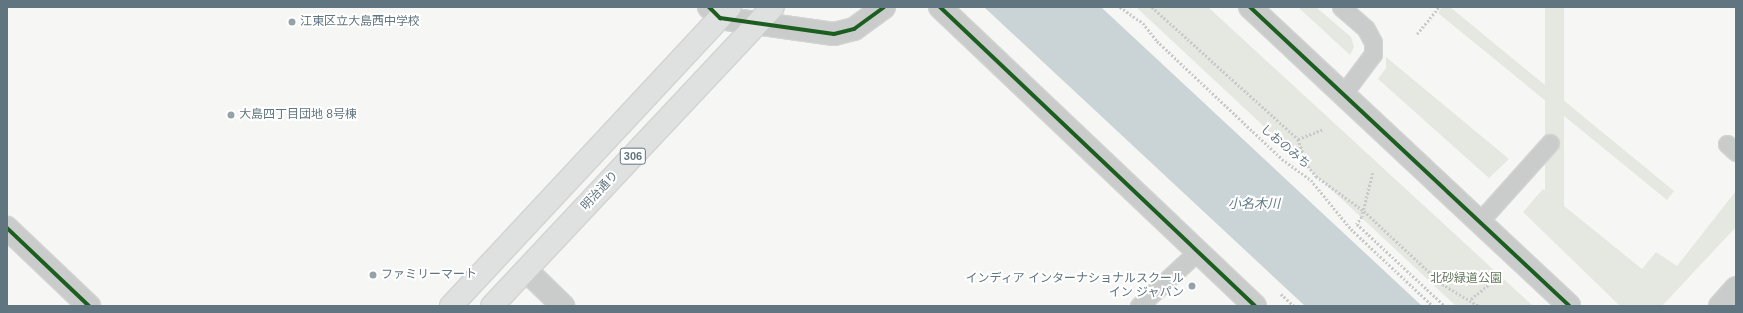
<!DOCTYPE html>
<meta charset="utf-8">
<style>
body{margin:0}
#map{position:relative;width:1743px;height:313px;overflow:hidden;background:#f6f6f4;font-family:Arial,"Noto Sans JP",sans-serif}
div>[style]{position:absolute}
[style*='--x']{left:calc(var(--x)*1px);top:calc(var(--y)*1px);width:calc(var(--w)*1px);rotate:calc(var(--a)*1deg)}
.green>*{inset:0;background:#e5e8e1;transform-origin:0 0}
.water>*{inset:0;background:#cad4d6}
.path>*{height:2.5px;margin-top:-1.25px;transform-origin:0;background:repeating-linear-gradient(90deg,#c7c9ca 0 2px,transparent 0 4px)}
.roads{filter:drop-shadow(1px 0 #d2d3d3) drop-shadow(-1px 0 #d2d3d3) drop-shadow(0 1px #d2d3d3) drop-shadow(0 -1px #d2d3d3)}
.service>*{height:17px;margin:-8.5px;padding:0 8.5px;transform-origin:8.5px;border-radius:8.5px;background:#cacccc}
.minor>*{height:22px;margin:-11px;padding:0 11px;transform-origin:11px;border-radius:11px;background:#cacccc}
.tertiary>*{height:22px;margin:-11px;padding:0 11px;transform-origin:11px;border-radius:11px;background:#cacccc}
.primary>*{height:22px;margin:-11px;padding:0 11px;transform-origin:11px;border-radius:11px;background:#dfe0e0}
.cycleway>*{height:4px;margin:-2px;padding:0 2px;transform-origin:2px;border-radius:2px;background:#1b5e20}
.dots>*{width:11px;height:11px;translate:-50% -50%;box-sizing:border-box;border:2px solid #fff;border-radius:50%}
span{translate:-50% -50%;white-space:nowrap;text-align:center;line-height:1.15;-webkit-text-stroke:4px #fff;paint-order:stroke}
.shield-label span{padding:1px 3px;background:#fff;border:1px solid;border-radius:3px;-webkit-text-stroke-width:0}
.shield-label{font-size:11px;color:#617580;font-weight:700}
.poi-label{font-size:12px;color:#617580}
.left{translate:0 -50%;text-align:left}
.right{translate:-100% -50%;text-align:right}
.street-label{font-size:12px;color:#617580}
.park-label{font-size:12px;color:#667860}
.water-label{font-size:13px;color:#607b82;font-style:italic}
.frame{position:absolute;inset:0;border:8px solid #617580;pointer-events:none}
</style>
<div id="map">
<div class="green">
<i style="clip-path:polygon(1136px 7px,1208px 7px,1533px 306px,1456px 306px)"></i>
<i style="clip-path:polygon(1298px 7px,1316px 7px,1351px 37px,1354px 47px,1350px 55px)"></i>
<i style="clip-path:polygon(1442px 7px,1450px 7px,1674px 191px,1667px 200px,1438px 13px)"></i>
<i style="left:1545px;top:7px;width:19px;height:217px"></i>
<i style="clip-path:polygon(1386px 57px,1509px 159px,1489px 178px,1378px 79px,1386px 68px)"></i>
<i style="clip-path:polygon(1543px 189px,1642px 269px,1656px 252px,1677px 266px,1736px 191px,1736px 227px,1662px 306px,1620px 306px,1523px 212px)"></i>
</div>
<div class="water">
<i style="clip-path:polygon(984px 7px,1101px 7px,1422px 306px,1305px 306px)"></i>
</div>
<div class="path">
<i style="--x:1120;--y:7;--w:28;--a:35"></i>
<i style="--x:1143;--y:23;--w:23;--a:52"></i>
<i style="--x:1157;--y:41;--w:172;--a:43.3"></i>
<i style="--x:1282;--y:159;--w:36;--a:36"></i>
<i style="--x:1311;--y:180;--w:63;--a:50.8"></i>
<i style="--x:1351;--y:229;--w:112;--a:43.2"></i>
<i style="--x:1152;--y:7;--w:197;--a:42.1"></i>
<i style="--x:1298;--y:139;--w:29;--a:70"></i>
<i style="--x:1308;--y:166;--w:13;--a:51"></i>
<i style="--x:1316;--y:176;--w:59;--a:36.1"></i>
<i style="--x:1364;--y:211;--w:107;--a:43.1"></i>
<i style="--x:1442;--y:284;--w:43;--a:30.7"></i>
<i style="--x:1417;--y:34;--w:35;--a:-51"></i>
<i style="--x:1298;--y:139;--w:28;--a:-21"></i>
<i style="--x:1373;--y:173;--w:45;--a:104"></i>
<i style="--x:1362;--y:217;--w:9;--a:126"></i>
<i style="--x:1357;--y:224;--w:120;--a:43"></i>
<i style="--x:1281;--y:294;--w:18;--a:43"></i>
<i style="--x:1471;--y:299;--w:27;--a:-39"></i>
</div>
<div class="roads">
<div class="service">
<i style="--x:1341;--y:7;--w:33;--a:41"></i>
<i style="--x:1366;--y:29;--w:15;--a:62"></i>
<i style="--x:1373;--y:42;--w:12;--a:90"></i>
<i style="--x:1373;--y:54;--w:50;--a:126.9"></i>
<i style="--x:1727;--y:144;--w:12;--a:42"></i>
<i style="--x:1479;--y:222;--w:106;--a:-48.1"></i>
<i style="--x:1139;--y:306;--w:81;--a:-43"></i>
</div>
<div class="minor">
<i style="--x:709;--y:7;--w:16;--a:45"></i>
<i style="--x:720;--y:18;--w:115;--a:8"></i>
<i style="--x:834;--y:34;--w:21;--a:-14"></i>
<i style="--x:854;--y:29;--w:37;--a:-36"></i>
<i style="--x:940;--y:7;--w:434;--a:43.5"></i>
<i style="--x:7;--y:228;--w:113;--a:43.6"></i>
<i style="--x:526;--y:270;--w:52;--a:44.2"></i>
</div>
<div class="tertiary">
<i style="--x:1250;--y:7;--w:437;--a:43.1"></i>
<i style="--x:1720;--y:306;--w:24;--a:-48"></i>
</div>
<div class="primary">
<i style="--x:451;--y:306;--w:409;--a:-47"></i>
<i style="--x:492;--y:306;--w:410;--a:-46.8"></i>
</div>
</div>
<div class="cycleway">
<i style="--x:709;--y:7;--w:16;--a:45"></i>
<i style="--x:720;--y:18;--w:115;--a:8"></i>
<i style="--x:834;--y:34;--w:21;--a:-14"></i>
<i style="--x:854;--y:29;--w:37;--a:-36"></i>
<i style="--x:940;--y:7;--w:434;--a:43.5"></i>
<i style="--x:1250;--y:7;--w:437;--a:43.1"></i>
<i style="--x:7;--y:228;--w:113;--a:43.6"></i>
</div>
<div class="dots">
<i style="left:292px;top:22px;background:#95a2a9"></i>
<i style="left:231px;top:115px;background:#95a2a9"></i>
<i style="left:373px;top:275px;background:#95a2a9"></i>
<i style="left:1192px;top:286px;background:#95a2a9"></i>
</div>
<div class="shield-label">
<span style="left:633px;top:156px">306</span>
</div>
<div class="poi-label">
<span class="left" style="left:300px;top:22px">江東区立大島西中学校</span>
<span class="left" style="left:239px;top:115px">大島四丁目団地 8号棟</span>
<span class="left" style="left:381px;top:275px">ファミリーマート</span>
<span class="right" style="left:1184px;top:286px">インディア インターナショナルスクール<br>イン ジャパン</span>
</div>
<div class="street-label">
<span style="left:1285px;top:147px;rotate:40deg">しおのみち</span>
<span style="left:600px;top:191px;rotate:-47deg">明治通り</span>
</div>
<div class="park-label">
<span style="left:1466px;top:279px">北砂緑道公園</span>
</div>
<div class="water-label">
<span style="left:1254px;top:204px">小名木川</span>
</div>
<div class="frame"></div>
</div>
